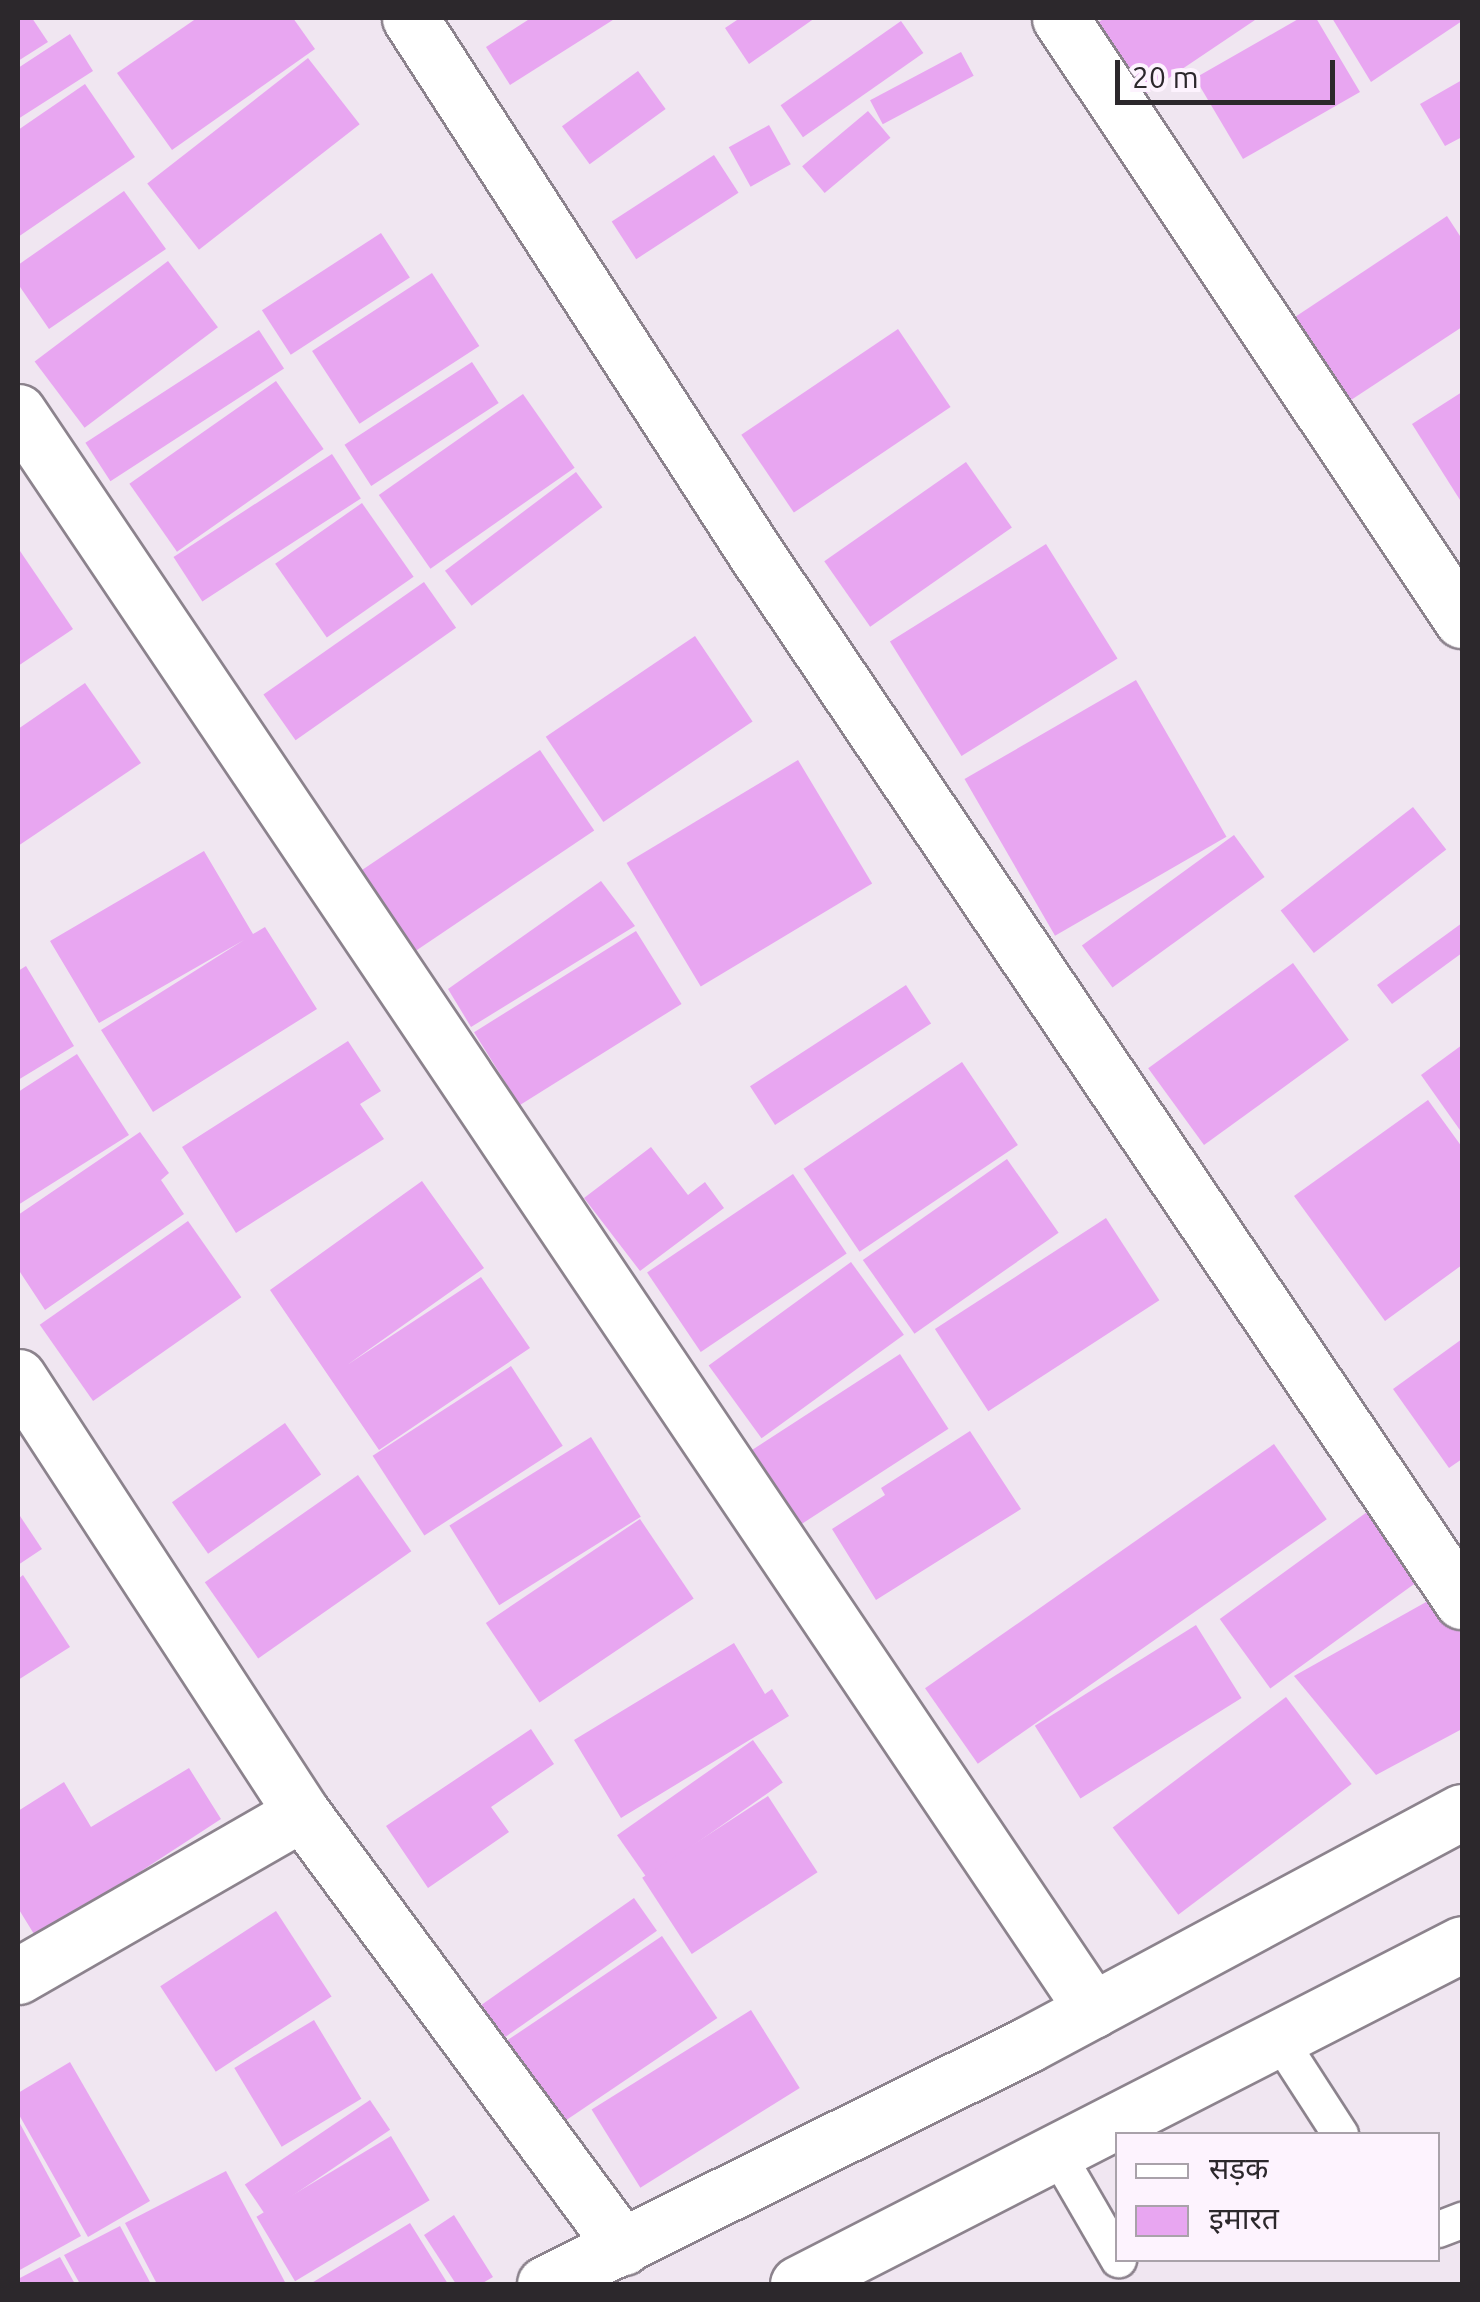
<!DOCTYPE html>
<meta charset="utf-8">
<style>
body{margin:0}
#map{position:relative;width:1480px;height:2302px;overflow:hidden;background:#f0e6f1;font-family:Ubuntu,"Noto Sans Devanagari",sans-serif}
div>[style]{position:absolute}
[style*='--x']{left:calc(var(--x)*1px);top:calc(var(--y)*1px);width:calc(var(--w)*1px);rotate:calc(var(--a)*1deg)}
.building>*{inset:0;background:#e8a6f1;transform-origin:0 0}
.roads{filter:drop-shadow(2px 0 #8c838d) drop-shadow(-2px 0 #8c838d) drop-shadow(0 2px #8c838d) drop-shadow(0 -2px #8c838d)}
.lane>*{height:35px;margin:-17.5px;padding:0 17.5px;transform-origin:17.5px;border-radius:17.5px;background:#fff}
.street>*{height:55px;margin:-27.5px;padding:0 27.5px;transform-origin:27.5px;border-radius:27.5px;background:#fff}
.secondary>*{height:55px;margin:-27.5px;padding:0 27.5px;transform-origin:27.5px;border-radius:27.5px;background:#fff}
span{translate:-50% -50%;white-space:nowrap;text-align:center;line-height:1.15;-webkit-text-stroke:10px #fdf3fe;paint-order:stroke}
.frame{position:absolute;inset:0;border:20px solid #2c282c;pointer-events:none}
.legend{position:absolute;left:1115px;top:2132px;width:325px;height:130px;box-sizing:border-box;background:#fdf3fe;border:2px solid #a9a2aa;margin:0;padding:12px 18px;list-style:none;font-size:30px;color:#2c282c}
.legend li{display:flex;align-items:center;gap:20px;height:50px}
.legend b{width:50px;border:2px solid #a9a2aa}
.scale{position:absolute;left:1115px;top:60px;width:220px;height:45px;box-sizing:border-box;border:5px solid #2c282c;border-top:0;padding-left:12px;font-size:30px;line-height:35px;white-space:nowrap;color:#2c282c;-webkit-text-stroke:8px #fdf3fe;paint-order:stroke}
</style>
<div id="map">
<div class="building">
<i style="clip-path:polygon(18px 18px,32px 18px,48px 42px,18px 61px)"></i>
<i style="clip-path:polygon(197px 18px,293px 18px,315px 49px,172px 150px,117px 73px)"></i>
<i style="clip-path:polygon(531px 18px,616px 18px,510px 85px,486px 47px)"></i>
<i style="clip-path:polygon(740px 18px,815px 18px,749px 64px,725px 28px)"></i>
<i style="clip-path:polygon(1105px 18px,1258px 18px,1145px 94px,1097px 23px)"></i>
<i style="clip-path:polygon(1300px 18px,1316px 18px,1360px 92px,1243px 159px,1195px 78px)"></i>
<i style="clip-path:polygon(1332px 18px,1462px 18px,1462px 21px,1371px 82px)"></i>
<i style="left:901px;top:21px;width:39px;height:147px;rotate:55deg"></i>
<i style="clip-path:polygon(70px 34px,93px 71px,18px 119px,18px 68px)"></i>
<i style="left:961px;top:52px;width:27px;height:103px;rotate:62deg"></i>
<i style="left:308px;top:58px;width:84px;height:204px;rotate:52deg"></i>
<i style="left:638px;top:71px;width:47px;height:94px;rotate:54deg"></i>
<i style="clip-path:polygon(1462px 80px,1462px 137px,1445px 146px,1420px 104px)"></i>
<i style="clip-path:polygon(85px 84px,135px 157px,18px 237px,18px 130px)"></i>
<i style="left:868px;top:111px;width:35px;height:86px;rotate:50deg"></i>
<i style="left:769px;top:125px;width:45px;height:46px;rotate:61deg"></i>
<i style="left:714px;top:155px;width:45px;height:122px;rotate:57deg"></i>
<i style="clip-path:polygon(124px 191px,166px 249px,49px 329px,18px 284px,18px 265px)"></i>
<i style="clip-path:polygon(1447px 216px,1462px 239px,1462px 327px,1351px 400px,1295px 317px)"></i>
<i style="left:381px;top:233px;width:53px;height:142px;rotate:57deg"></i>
<i style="left:168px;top:261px;width:83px;height:167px;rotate:53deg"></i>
<i style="left:432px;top:273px;width:87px;height:143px;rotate:57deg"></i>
<i style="left:898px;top:329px;width:94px;height:189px;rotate:56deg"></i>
<i style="left:259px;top:330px;width:46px;height:207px;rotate:57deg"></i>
<i style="left:472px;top:362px;width:49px;height:152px;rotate:57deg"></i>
<i style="left:276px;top:381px;width:83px;height:179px;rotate:55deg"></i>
<i style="clip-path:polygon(1462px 392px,1462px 498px,1460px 500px,1412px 424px)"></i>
<i style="left:523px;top:394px;width:90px;height:176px;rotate:55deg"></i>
<i style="left:332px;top:454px;width:53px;height:189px;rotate:57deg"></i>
<i style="left:966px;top:462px;width:80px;height:173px;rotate:55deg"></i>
<i style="left:576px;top:472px;width:44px;height:164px;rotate:53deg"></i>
<i style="left:362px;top:503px;width:90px;height:106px;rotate:55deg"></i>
<i style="left:1046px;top:544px;width:135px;height:184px;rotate:58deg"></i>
<i style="clip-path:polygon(20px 551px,73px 629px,18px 666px,18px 552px)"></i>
<i style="left:424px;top:582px;width:56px;height:196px;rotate:55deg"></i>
<i style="left:695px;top:636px;width:103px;height:180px;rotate:56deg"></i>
<i style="left:1136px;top:680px;width:181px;height:198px;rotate:60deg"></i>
<i style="clip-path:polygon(85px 683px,141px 763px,18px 846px,18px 729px)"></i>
<i style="left:540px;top:750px;width:97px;height:216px;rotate:56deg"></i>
<i style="left:798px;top:760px;width:144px;height:200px;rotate:59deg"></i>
<i style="left:1413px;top:807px;width:54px;height:168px;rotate:52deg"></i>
<i style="left:1234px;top:835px;width:52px;height:188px;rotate:54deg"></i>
<i style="clip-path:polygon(204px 851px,253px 934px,265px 927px,317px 1009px,153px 1112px,101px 1030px,244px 940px,99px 1023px,50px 941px)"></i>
<i style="clip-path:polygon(601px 881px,635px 926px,471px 1027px,448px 989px)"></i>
<i style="clip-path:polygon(1462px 923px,1462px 953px,1392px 1004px,1377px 985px)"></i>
<i style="left:636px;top:931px;width:86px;height:191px;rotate:58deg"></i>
<i style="left:1293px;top:963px;width:95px;height:179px;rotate:54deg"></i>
<i style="clip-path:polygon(26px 966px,74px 1046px,18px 1080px,18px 971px)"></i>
<i style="left:906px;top:985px;width:46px;height:186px;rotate:57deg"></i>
<i style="clip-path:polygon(348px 1041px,381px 1091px,360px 1104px,384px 1139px,236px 1233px,182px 1147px)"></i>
<i style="clip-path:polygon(1462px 1045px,1462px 1133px,1421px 1075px)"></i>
<i style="clip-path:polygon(77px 1054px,129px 1135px,18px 1205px,18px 1092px)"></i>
<i style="left:962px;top:1062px;width:100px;height:191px;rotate:56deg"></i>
<i style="clip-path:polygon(1428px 1100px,1462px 1147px,1462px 1265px,1385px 1321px,1294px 1196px)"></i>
<i style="clip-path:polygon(140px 1132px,169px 1173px,161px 1180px,184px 1214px,45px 1310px,18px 1269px,18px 1215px)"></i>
<i style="clip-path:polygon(651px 1147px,688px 1195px,705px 1182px,724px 1208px,640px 1271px,584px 1198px)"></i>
<i style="left:1007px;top:1159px;width:90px;height:176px;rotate:55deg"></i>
<i style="left:793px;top:1174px;width:96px;height:176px;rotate:56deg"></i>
<i style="clip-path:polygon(422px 1181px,484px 1268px,347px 1365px,481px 1277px,530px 1348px,379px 1450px,270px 1290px)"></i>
<i style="left:1106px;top:1218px;width:98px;height:204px;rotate:57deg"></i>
<i style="left:188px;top:1221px;width:93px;height:181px;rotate:55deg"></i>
<i style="left:851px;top:1262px;width:90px;height:176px;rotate:54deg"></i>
<i style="clip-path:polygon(1462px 1339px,1462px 1459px,1449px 1468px,1393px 1389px)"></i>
<i style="left:900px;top:1354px;width:89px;height:176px;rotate:57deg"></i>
<i style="left:511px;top:1366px;width:95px;height:165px;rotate:57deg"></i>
<i style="left:285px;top:1423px;width:63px;height:138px;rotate:55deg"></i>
<i style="clip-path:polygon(970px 1431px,1021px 1509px,876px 1600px,832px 1529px,885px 1495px,881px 1488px)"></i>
<i style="left:591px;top:1437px;width:94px;height:167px;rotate:58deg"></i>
<i style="left:1274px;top:1444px;width:92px;height:426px;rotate:55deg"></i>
<i style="left:358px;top:1475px;width:93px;height:187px;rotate:55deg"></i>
<i style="left:1367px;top:1512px;width:86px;height:182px;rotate:54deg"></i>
<i style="clip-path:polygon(18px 1513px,42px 1549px,18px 1565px)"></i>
<i style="left:640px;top:1519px;width:96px;height:186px;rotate:56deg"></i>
<i style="clip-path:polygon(23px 1575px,70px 1647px,18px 1680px,18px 1579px)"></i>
<i style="clip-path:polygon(1435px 1597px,1462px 1635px,1462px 1729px,1376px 1775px,1294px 1676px)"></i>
<i style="left:1196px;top:1625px;width:86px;height:190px;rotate:58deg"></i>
<i style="clip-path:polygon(734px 1643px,765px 1694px,772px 1689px,789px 1716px,621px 1818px,574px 1740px)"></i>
<i style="left:1286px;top:1697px;width:109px;height:217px;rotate:53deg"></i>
<i style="clip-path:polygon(531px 1729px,554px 1764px,491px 1807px,509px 1832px,428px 1888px,386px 1826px)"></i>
<i style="left:753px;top:1740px;width:52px;height:166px;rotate:55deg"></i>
<i style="clip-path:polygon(189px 1768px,221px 1819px,37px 1939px,18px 1908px,18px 1811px,64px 1782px,91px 1827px)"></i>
<i style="left:768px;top:1796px;width:91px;height:150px;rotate:57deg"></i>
<i style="left:634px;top:1898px;width:40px;height:186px;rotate:55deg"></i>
<i style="left:276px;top:1911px;width:102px;height:138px;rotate:57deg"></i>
<i style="left:662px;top:1936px;width:99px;height:187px;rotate:56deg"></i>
<i style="left:751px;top:2010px;width:92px;height:188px;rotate:58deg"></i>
<i style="left:314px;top:2020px;width:92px;height:93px;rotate:59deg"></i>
<i style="clip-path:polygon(70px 2062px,150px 2201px,88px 2237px,18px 2113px,18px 2093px)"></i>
<i style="left:370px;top:2100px;width:36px;height:151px;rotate:56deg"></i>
<i style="clip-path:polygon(18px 2120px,81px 2236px,18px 2271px)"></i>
<i style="left:391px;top:2136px;width:75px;height:157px;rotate:59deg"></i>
<i style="clip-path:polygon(226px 2171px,286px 2284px,157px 2284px,125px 2223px)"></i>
<i style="clip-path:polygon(454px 2215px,493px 2277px,481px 2284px,456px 2284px,424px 2235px)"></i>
<i style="clip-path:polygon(410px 2223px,448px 2284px,310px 2284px)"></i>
<i style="clip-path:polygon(120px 2226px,151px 2284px,80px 2284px,64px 2255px)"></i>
<i style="clip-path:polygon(60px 2257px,75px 2284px,18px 2284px,18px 2279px)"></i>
</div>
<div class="roads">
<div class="lane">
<i style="--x:1278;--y:2038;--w:114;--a:57.1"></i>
<i style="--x:1056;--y:2152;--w:124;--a:59.9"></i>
<i style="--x:1438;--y:2229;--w:26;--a:-21"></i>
</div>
<div class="street">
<i style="--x:410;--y:18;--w:638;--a:57.16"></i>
<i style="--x:756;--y:554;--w:1263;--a:56.01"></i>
<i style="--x:1060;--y:18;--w:724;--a:56.27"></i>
<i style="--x:18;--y:412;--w:1926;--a:56.07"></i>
<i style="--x:18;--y:1377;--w:520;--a:56.92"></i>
<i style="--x:302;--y:1813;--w:540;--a:53.51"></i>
<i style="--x:18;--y:1976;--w:327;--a:-29.9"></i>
</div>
<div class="secondary">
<i style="--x:545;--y:2284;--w:538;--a:-26.37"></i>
<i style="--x:1027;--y:2045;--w:493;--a:-28.2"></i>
<i style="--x:798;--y:2284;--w:746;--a:-27.11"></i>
</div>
</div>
<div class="frame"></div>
<ul class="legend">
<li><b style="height:12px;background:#fff"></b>सड़क</li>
<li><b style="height:28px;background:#e8a6f1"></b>इमारत</li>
</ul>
<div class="scale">20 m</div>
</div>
